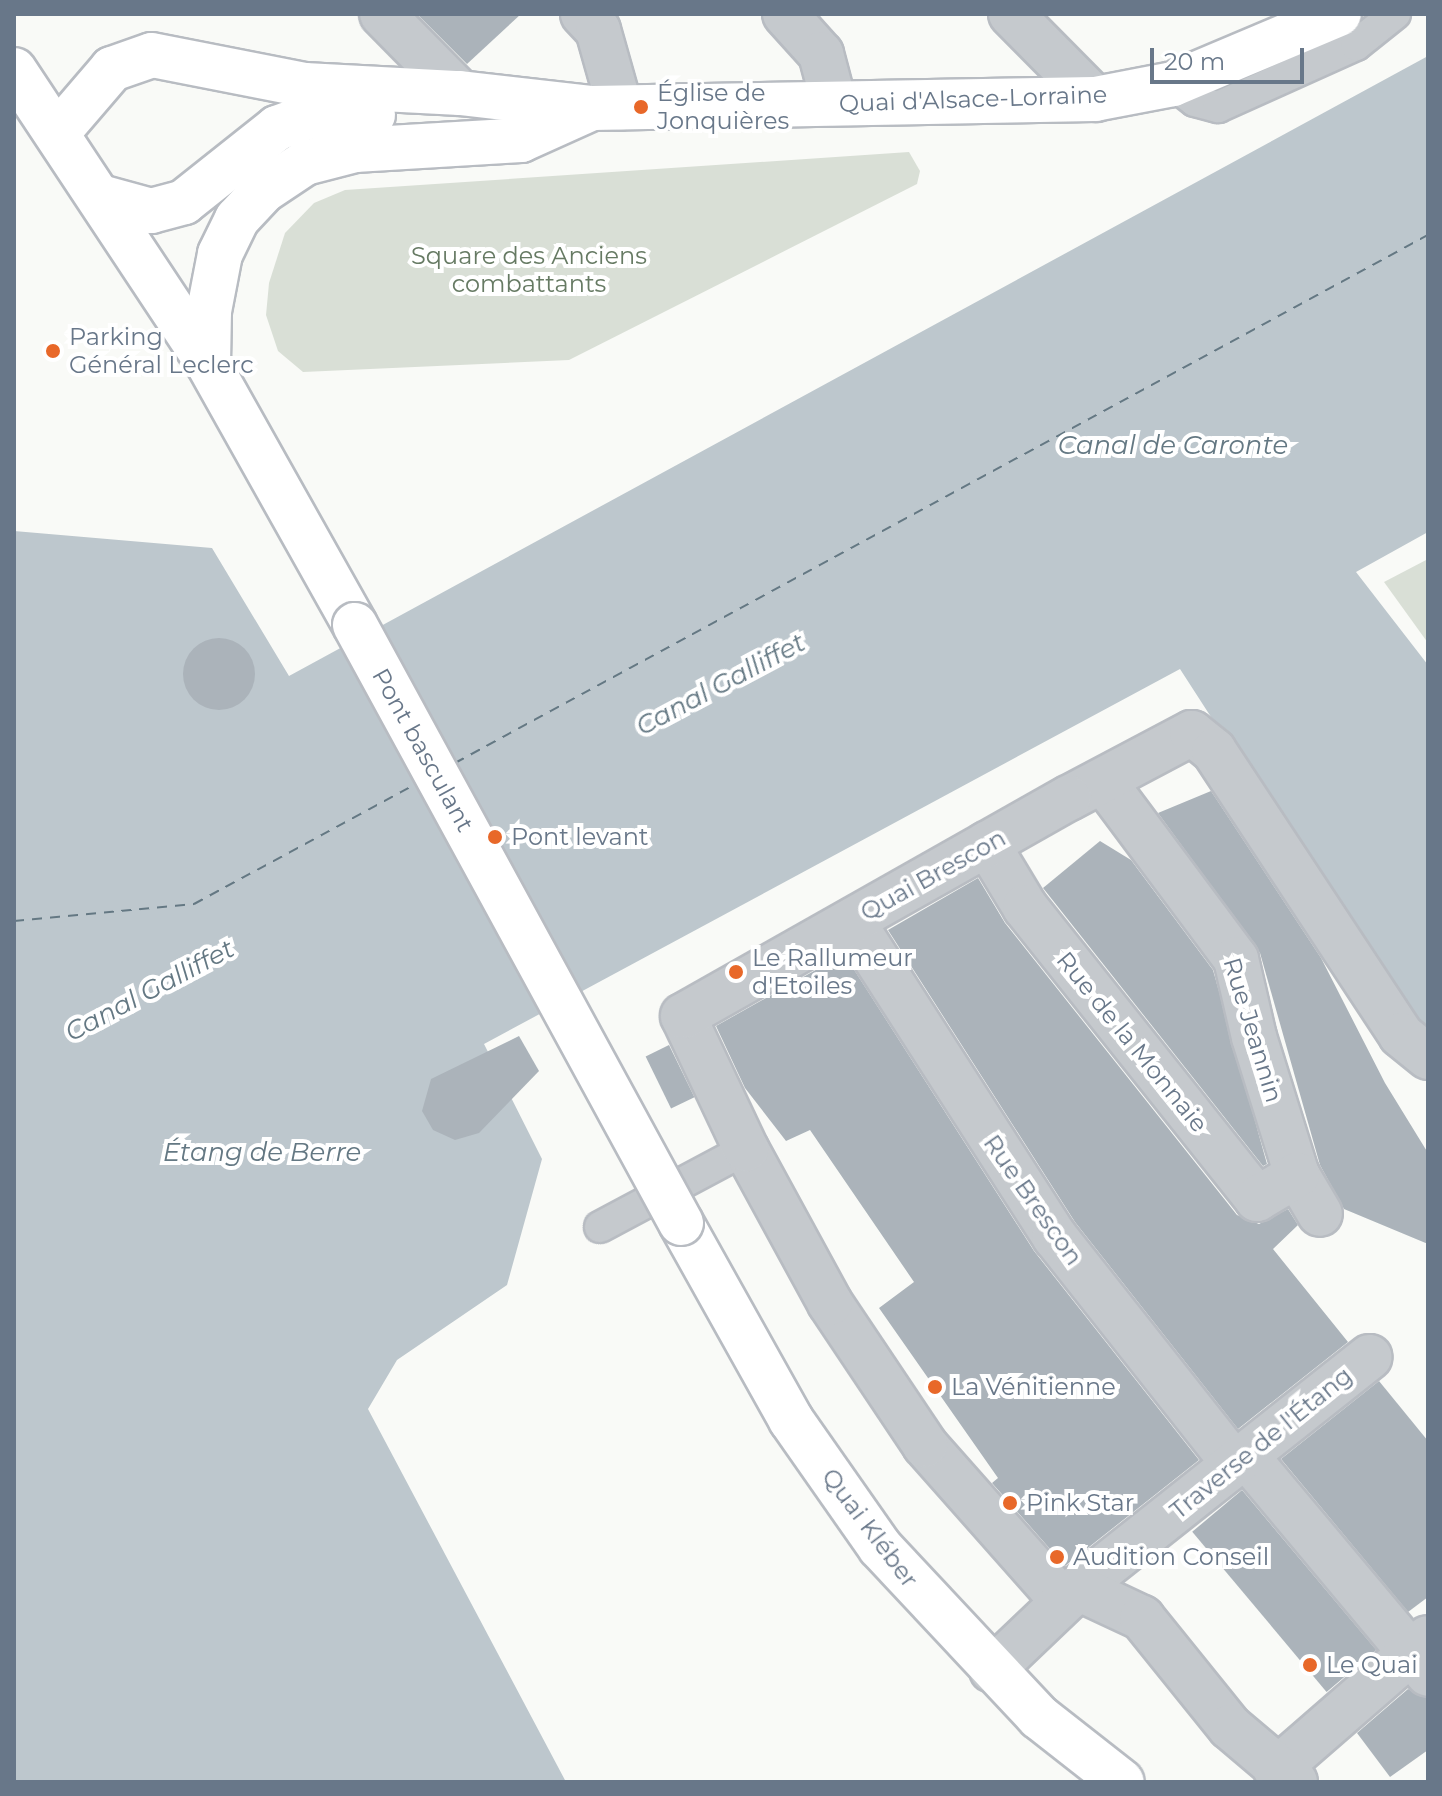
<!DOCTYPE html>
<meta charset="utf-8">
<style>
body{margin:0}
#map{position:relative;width:1442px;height:1796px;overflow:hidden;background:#f9faf7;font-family:Montserrat,sans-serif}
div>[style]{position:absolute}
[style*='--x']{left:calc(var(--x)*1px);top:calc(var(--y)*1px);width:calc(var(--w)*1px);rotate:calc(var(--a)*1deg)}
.green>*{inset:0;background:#d9dfd6}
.water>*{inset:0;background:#bdc7cd}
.ferry>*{height:2px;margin-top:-1px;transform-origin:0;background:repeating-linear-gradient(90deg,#647883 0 10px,transparent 0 18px)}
.building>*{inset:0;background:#abb3ba;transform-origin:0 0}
.round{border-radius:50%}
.roads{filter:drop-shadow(2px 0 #b8bcc2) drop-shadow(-2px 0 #b8bcc2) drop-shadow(0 2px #b8bcc2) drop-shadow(0 -2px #b8bcc2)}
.service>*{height:30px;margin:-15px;padding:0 15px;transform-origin:15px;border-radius:15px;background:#c5c9cd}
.pedestrian>*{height:44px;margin:-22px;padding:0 22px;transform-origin:22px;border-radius:22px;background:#c5c9cd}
.minor>*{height:44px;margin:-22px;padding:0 22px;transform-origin:22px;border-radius:22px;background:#c5c9cd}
.secondary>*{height:44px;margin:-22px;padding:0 22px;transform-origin:22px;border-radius:22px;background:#fff}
.bridges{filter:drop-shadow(2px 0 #b8bcc2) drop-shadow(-2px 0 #b8bcc2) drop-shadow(0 2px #b8bcc2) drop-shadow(0 -2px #b8bcc2)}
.secondary-bridge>*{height:44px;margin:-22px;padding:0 22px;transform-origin:22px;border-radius:22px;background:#fff}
.dots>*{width:22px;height:22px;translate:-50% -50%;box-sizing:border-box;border:4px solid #fff;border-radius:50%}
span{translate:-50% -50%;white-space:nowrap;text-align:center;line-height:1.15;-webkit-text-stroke:8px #fff;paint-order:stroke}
.poi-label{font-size:24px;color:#687789}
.left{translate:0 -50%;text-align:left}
.street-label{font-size:24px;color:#687789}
.park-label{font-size:24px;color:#667a63}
.water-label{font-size:26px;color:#647883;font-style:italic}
.frame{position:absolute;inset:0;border:16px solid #687789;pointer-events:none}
.scale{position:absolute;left:1150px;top:48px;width:154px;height:36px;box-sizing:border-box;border:4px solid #687789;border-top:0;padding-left:10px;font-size:24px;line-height:28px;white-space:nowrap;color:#687789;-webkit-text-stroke:6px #fff;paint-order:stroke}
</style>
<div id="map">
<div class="green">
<i style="clip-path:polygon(909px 152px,920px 171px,917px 184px,569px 360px,303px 372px,278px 351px,266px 315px,269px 283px,285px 233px,314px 203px,345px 190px)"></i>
<i style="clip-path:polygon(1428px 559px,1428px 643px,1384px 582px)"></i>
</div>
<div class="water">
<i style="clip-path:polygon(1428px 56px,1428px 532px,1356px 572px,1428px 665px,1428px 1037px,1410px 1025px,1180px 669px,484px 1044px,542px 1159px,507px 1285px,397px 1360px,368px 1409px,566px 1782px,14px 1782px,14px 531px,212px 548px,289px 676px)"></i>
</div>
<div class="ferry">
<i style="--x:455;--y:763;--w:1107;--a:-28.49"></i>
<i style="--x:14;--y:921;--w:181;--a:-5.4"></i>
<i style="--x:194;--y:904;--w:255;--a:-28.4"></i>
</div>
<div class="building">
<i style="clip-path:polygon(417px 14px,521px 14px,467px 64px)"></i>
<i class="round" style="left:183px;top:638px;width:72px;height:72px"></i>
<i style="clip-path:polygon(1211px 791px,1321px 958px,1385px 1083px,1428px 1153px,1428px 1244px,1344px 1209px,1320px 1165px,1260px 953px,1158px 813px)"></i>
<i style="clip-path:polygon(1100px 841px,1131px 860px,1213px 970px,1267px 1164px,1263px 1166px,1043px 888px)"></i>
<i style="clip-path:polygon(978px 878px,1005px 923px,1237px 1215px,1259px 1224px,1288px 1209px,1298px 1225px,1273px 1249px,1348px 1342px,1238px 1429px,1075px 1222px,888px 930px)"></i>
<i style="clip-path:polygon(844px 954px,1034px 1251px,1199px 1460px,1065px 1566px,992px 1483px,998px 1478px,879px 1308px,914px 1282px,810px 1130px,786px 1141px,745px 1088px,716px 1026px)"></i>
<i style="clip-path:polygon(519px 1036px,539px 1071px,479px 1133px,455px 1140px,433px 1130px,422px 1111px,431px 1079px)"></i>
<i style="left:669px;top:1045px;width:58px;height:26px;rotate:64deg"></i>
<i style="clip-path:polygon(1379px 1381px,1428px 1441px,1428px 1597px,1408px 1612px,1281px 1459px)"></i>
<i style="left:1242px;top:1490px;width:209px;height:65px;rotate:50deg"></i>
<i style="clip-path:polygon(1408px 1689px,1428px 1698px,1428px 1750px,1390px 1777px,1357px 1733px)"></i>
</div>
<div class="roads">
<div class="service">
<i style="--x:1173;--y:84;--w:28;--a:38"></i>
<i style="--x:1195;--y:101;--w:24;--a:15"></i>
<i style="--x:1218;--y:107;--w:151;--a:-24.2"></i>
<i style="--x:1356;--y:45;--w:50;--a:-38.5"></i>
<i style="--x:600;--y:1227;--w:166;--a:-28.1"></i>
</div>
<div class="pedestrian">
<i style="--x:382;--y:14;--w:111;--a:45.4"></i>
<i style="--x:583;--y:14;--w:22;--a:47"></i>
<i style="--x:598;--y:30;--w:81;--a:74.2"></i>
<i style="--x:785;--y:14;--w:54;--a:48"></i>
<i style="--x:821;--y:54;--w:51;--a:75.1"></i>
<i style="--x:1011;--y:14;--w:120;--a:45.3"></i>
<i style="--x:1104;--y:782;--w:221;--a:53.3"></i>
<i style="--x:1236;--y:959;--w:80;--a:77"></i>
<i style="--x:1254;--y:1037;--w:145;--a:72.7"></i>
<i style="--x:1297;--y:1175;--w:45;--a:59.5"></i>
<i style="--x:1069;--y:798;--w:139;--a:-27.9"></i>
<i style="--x:1192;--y:733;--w:28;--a:39"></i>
<i style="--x:1214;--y:751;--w:340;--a:56.6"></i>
<i style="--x:1401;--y:1035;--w:35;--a:39"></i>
<i style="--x:987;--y:844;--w:74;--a:58.9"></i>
<i style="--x:1025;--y:907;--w:373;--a:51.5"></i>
<i style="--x:1257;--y:1199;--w:47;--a:-31"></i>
<i style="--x:852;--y:921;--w:376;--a:57.3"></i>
<i style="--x:1055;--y:1237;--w:290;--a:51.7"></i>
<i style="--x:1246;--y:1456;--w:284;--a:50.1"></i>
<i style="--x:1078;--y:1588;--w:372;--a:-38.4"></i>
<i style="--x:1276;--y:1770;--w:201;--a:-41"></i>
</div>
<div class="minor">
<i style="--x:1062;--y:1600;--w:207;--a:-131.5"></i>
<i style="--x:925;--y:1445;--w:171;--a:-123.8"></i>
<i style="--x:830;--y:1303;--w:175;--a:-118.6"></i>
<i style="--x:746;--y:1149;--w:147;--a:-115.3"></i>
<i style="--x:683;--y:1016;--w:443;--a:-29.5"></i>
<i style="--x:992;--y:1670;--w:119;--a:-43.6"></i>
<i style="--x:1078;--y:1588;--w:71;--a:25.1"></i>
<i style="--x:1142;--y:1618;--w:140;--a:51.1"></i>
<i style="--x:1230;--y:1727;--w:85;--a:40.2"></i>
</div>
<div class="secondary">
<i style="--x:14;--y:70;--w:351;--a:56.5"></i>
<i style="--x:208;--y:363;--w:300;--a:60.7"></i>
<i style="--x:58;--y:132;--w:83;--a:-49.4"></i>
<i style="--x:112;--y:69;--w:42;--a:-19.3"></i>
<i style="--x:152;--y:55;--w:156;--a:11.1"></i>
<i style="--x:305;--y:85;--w:155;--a:3"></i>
<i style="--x:460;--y:93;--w:133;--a:6.5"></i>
<i style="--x:592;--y:108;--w:503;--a:-1.03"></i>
<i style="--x:1095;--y:99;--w:79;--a:-10.9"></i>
<i style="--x:1173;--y:84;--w:180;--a:-22.9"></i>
<i style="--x:100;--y:197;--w:53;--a:15.4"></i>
<i style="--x:151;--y:211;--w:34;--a:-15"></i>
<i style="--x:184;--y:202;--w:119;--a:-38.5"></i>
<i style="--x:277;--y:128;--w:33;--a:-20"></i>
<i style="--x:308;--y:117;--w:65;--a:-1.8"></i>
<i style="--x:208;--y:363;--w:52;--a:-88.9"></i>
<i style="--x:209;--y:311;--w:58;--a:-79.1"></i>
<i style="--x:220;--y:254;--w:39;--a:-64"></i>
<i style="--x:237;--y:219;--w:38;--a:-47"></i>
<i style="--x:263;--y:191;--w:50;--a:-33.7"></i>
<i style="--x:305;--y:163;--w:52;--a:-14.6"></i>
<i style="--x:355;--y:150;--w:166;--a:-3.4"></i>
<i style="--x:521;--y:140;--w:78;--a:-24.3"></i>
<i style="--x:681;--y:1223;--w:226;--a:60.8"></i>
<i style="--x:791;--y:1420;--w:155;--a:55"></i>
<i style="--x:880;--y:1547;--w:233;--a:46.9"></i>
<i style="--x:1039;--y:1717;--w:105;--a:38.1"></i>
</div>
</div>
<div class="bridges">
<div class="secondary-bridge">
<i style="--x:355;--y:625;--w:681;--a:61.4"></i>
</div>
</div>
<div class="dots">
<i style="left:641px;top:107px;background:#e86829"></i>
<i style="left:53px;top:351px;background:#e86829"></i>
<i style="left:495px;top:837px;background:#e86829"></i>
<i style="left:736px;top:972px;background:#e86829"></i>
<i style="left:935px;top:1387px;background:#e86829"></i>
<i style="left:1010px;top:1503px;background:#e86829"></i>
<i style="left:1057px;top:1557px;background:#e86829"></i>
<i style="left:1310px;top:1665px;background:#e86829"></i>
</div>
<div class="poi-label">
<span class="left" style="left:657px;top:107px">Église de<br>Jonquières</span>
<span class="left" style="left:69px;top:351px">Parking<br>Général Leclerc</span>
<span class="left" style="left:511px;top:837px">Pont levant</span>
<span class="left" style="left:752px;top:972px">Le Rallumeur<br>d'Etoiles</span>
<span class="left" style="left:951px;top:1387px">La Vénitienne</span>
<span class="left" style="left:1026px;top:1503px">Pink Star</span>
<span class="left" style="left:1073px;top:1557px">Audition Conseil</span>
<span class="left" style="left:1326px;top:1665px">Le Quai</span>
</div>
<div class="street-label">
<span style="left:973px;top:99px;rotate:-2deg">Quai d'Alsace-Lorraine</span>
<span style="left:423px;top:750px;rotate:61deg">Pont basculant</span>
<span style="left:933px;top:875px;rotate:-29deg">Quai Brescon</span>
<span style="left:1253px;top:1030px;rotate:73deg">Rue Jeannin</span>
<span style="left:1132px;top:1042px;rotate:51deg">Rue de la Monnaie</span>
<span style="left:1033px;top:1200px;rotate:55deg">Rue Brescon</span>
<span style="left:1261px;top:1443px;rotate:-39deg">Traverse de l'Étang</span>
<span style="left:870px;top:1528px;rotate:53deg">Quai Kléber</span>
</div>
<div class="park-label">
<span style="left:529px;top:270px">Square des Anciens<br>combattants</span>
</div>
<div class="water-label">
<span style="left:1173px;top:446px">Canal de Caronte</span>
<span style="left:721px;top:685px;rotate:-28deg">Canal Galliffet</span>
<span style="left:150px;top:991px;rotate:-28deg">Canal Galliffet</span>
<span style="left:262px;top:1153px">Étang de Berre</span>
</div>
<div class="frame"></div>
<div class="scale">20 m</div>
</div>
